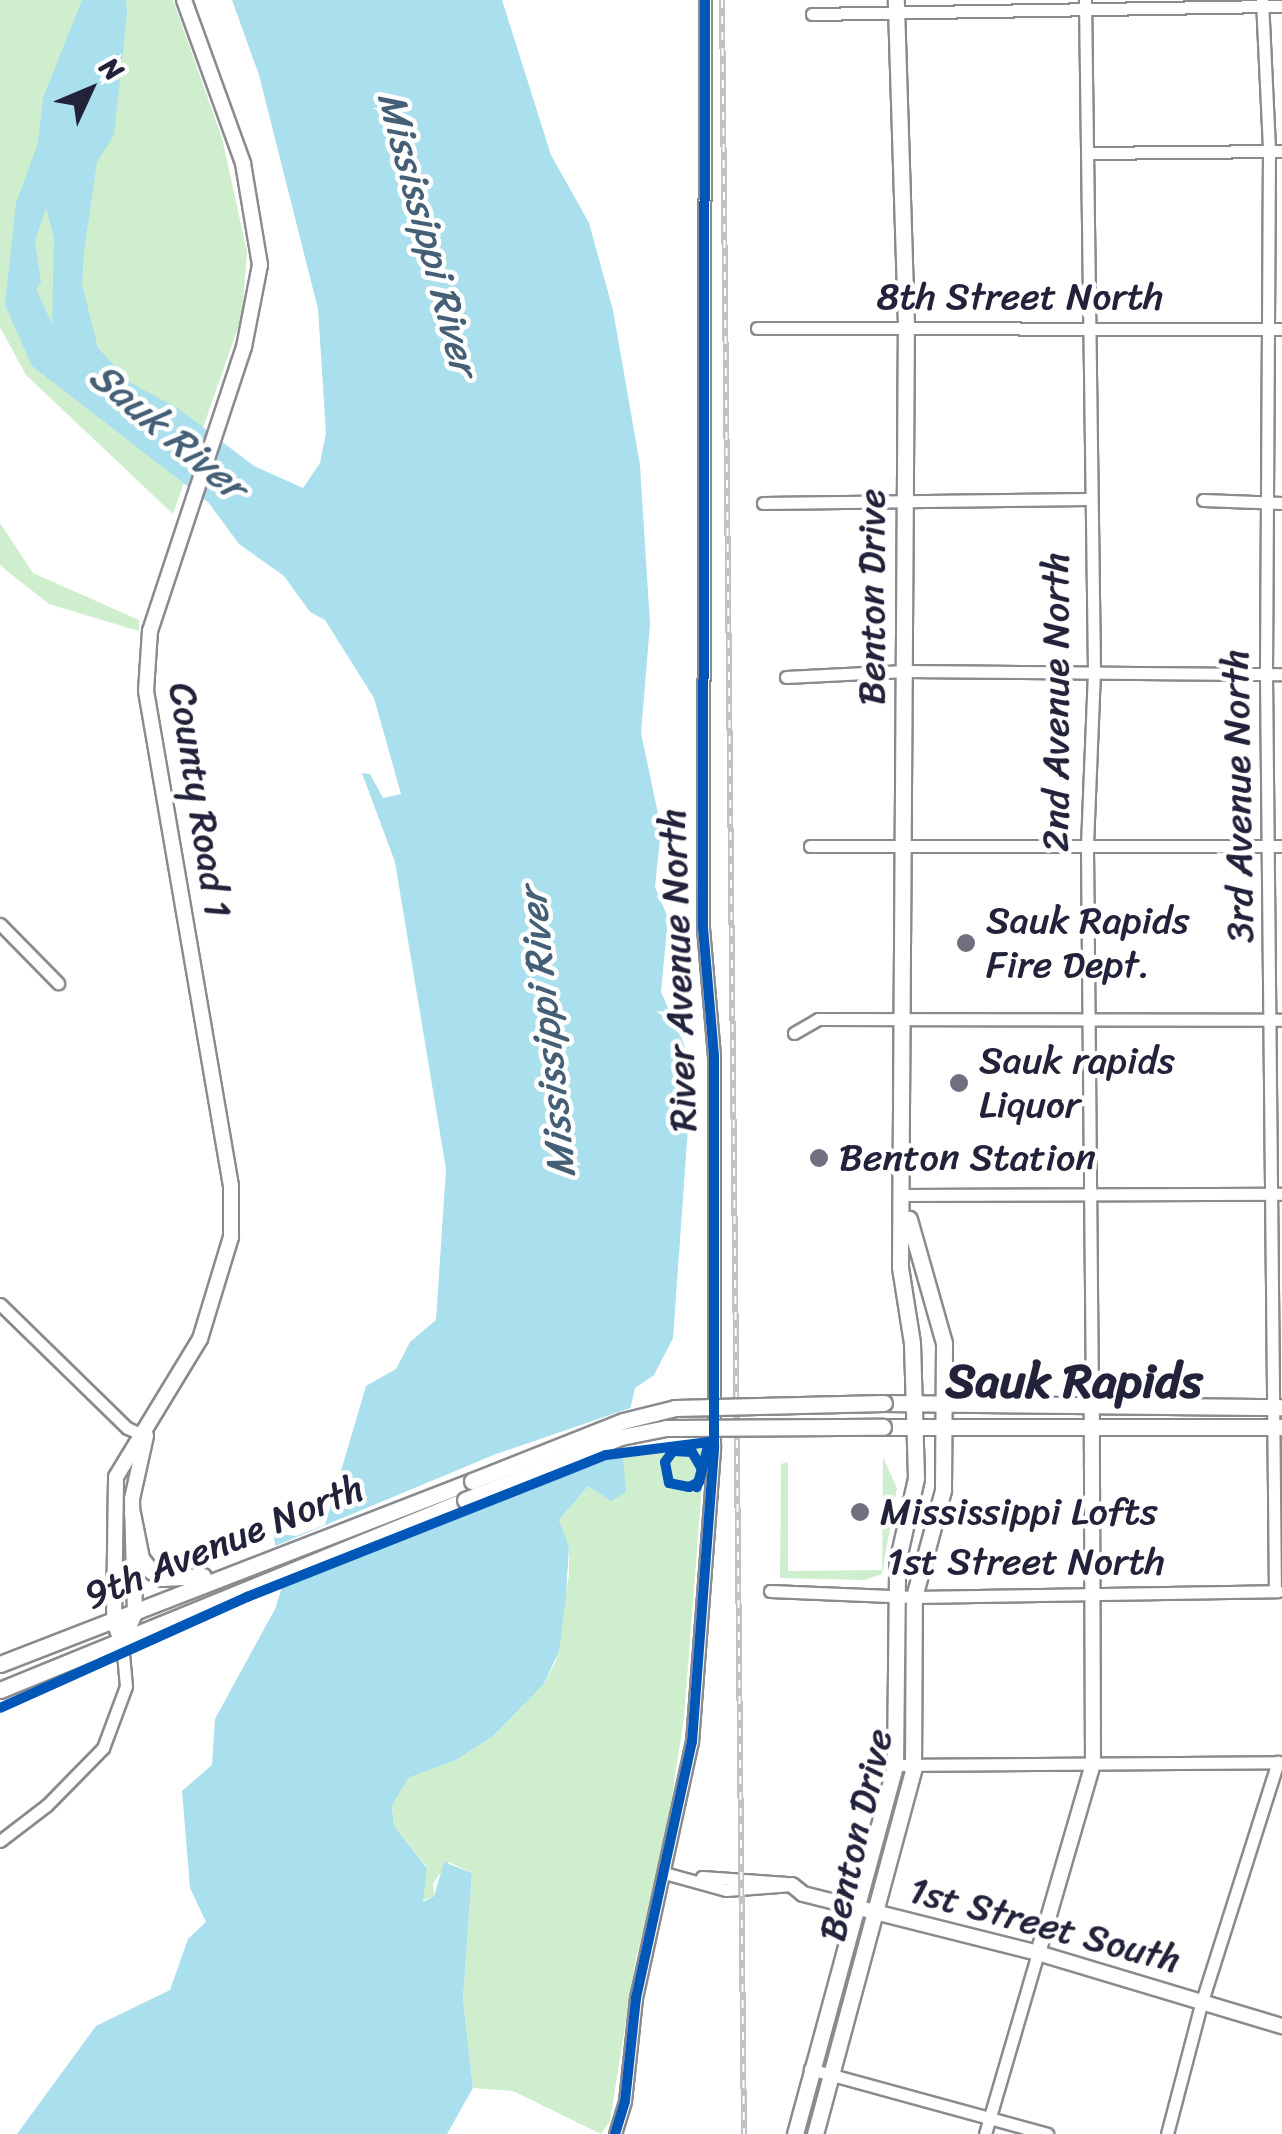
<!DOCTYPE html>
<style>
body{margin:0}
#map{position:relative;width:1282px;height:2134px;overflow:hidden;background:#fff;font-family:Sriracha,sans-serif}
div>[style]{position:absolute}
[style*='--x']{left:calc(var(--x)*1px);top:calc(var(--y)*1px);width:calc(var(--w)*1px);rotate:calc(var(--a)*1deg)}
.green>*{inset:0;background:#cfeece}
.water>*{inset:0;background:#aadfed}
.pier>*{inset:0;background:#fff}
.roads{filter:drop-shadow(2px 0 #8a8a8f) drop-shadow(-2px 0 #8a8a8f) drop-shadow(0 2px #8a8a8f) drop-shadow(0 -2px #8a8a8f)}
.minor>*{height:11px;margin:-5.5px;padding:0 5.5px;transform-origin:5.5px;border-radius:5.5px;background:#fff}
.tertiary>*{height:14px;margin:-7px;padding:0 7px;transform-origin:7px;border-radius:7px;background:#fff}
.secondary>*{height:15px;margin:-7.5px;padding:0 7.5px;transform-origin:7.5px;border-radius:7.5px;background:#fff}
.rail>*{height:6px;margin-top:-3px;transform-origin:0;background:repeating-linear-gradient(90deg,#fff 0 8px,#c2c2c4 0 16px);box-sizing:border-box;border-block:2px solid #c2c2c4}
.bridges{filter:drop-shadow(2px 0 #8a8a8f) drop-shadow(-2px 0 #8a8a8f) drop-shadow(0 2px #8a8a8f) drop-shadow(0 -2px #8a8a8f)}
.secondary-bridge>*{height:15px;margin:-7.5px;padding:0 7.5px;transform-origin:7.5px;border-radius:7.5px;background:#fff}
.cycleway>*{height:10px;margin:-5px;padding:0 5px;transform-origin:5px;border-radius:5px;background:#0057b8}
.dots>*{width:28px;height:28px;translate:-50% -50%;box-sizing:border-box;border:5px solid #fff;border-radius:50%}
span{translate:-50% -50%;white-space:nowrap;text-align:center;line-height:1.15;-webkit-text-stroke:9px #fff;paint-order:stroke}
.street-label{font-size:38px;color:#22223b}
.poi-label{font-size:38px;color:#22223b}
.left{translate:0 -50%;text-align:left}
.water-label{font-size:40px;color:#455f76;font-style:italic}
.district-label{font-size:48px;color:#22223b;font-weight:700}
.north{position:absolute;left:40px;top:40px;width:100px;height:100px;-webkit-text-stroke:8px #fff;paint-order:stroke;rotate:46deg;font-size:28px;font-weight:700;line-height:40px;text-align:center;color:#22223b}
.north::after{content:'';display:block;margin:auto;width:35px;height:45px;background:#22223b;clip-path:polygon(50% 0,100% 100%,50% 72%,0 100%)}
</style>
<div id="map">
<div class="green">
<i style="clip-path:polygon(0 0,173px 0,222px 138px,247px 252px,242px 316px,173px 514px,26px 375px,0 327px)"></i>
<i style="clip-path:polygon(0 523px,33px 573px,139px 620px,139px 631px,49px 604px,7px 571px,0 564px)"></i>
<i style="clip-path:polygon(705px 1446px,684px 1718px,662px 1862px,636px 1958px,610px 2121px,601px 2134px,513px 2091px,473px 2088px,463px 1999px,472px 1873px,449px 1862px,433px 1883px,434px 1896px,422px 1901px,427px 1867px,394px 1826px,392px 1806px,408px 1778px,456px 1760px,492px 1737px,544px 1684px,556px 1661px,569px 1574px,569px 1546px,559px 1520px,588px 1486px,622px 1466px,622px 1454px)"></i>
<i style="clip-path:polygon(883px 1457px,897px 1488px,882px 1574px,865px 1580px,780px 1578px,781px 1464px,788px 1462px,788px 1571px,882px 1570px)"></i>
</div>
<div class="water">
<i style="clip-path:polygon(evenodd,82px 0,126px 0,127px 14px,114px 135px,97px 162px,84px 252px,82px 284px,98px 348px,131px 383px,179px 409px,254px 466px,303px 488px,320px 463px,326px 433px,318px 309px,259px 75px,232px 0,502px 0,551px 155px,589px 223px,613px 310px,640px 465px,650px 624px,641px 733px,661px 828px,655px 887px,668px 918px,661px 992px,684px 1044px,691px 1086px,673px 1338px,654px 1375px,635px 1388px,622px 1445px,626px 1492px,611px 1501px,588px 1486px,559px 1520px,569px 1546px,566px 1596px,559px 1651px,544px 1684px,492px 1737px,456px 1760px,408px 1778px,392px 1806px,394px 1826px,427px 1868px,423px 1902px,434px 1896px,444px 1862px,472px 1873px,463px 1999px,473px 2088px,447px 2134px,17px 2134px,96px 2026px,170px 1990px,188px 1939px,206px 1922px,190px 1888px,182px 1791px,212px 1765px,215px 1719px,275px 1609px,283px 1584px,273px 1533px,296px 1536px,325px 1525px,366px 1386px,396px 1369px,410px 1342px,436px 1320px,446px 1169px,395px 862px,362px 773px,370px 774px,383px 798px,401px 794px,374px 698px,325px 620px,310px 612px,284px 576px,239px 544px,208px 502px,32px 366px,5px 305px,16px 203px,38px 143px,43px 98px,82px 0,46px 208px,54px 238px,52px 324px,36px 289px,41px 282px,35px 241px,46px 208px)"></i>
</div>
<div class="pier">
<i style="clip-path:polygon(636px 1406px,627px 1452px,276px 1588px,273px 1547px,496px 1454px)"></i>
</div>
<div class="roads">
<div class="minor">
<i style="--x:1085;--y:0;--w:671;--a:89.23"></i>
<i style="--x:1094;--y:671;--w:177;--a:92.3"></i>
<i style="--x:1087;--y:848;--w:553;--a:89.48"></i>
<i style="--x:1262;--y:0;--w:151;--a:87.3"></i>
<i style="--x:1269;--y:151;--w:523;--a:90.33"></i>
<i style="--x:1266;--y:674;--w:917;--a:89.44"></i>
<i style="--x:812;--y:14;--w:470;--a:-1"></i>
<i style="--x:1088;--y:153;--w:194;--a:-0.6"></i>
<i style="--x:757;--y:328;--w:525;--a:0.11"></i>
<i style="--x:1203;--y:500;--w:79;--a:2.2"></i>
<i style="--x:763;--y:503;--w:325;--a:-0.7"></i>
<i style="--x:786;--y:677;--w:119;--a:-2.9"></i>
<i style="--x:905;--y:671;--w:377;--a:0.5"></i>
<i style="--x:810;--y:846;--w:472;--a:0"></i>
<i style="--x:0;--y:924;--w:83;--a:45.5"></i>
<i style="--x:794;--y:1033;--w:28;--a:-30"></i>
<i style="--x:818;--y:1019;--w:464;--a:0.1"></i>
<i style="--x:905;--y:1195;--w:377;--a:-0.2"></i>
<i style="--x:0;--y:1304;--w:177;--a:44.3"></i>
<i style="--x:127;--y:1428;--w:21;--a:23"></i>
<i style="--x:770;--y:1591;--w:144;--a:2.4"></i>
<i style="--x:914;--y:1597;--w:364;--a:-0.9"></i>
<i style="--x:895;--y:1765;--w:387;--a:-0.4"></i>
<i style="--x:0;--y:1841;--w:59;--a:-37.5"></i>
<i style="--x:47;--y:1805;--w:80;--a:-45.5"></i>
<i style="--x:103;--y:1748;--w:66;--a:-69.6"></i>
<i style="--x:126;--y:1686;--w:43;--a:-95.3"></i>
<i style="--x:668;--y:1874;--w:60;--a:15.4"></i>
<i style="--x:726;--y:1890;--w:66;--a:-4.3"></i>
<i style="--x:702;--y:1877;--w:85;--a:4"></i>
<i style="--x:810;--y:2069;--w:246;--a:15.3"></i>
<i style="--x:615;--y:2134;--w:34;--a:-73"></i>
<i style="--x:625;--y:2101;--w:104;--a:-83.9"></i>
<i style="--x:636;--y:1998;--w:262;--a:-77.7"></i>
<i style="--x:692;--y:1742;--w:297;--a:-85.7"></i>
<i style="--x:714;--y:1446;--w:390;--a:-90"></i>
<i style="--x:714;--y:1056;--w:128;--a:-94.9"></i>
<i style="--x:703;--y:928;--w:928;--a:-89.88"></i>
<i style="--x:985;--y:2134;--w:189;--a:-73.7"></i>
<i style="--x:1167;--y:2134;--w:138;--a:-75.3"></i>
<i style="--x:1202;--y:2001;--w:251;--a:-72.4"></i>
</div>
<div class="tertiary">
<i style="--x:122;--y:1643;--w:22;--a:-111"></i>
<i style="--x:114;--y:1622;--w:145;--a:-89.2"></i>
<i style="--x:116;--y:1477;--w:162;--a:-58.7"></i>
<i style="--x:200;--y:1339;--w:107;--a:-73.1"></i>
<i style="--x:231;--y:1237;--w:51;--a:-90"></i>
<i style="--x:231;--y:1186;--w:502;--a:-99.74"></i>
<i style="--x:146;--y:691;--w:60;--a:-86.2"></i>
<i style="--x:150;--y:631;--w:299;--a:-71.7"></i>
<i style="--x:244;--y:347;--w:84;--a:-79"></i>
<i style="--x:260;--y:265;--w:103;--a:-99.5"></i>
<i style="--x:243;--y:163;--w:173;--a:-109.9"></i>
<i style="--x:122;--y:1643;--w:32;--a:-66"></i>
<i style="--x:135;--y:1614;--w:115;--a:-91.5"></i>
<i style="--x:132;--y:1499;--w:65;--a:-77.5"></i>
<i style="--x:792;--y:1885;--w:14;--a:39"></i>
<i style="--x:803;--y:1894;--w:242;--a:14.1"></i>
<i style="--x:1038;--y:1953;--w:255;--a:16.7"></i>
<i style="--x:1038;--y:1953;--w:197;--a:-73.8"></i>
<i style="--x:1093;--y:1764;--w:363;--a:-90.2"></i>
</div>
<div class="secondary">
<i style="--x:884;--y:1403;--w:398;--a:0.6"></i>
<i style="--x:883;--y:1427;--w:399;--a:0"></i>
<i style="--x:132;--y:1513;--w:46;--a:78.7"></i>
<i style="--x:141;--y:1558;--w:16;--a:52"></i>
<i style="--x:151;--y:1571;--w:13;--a:32"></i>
<i style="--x:162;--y:1578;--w:41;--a:-2.8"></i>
<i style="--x:0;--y:1664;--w:506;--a:-21.19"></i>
<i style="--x:0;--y:1690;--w:502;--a:-22.23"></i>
<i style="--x:795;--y:2134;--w:382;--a:-74.8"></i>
<i style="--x:895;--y:1765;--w:202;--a:-89.4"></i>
<i style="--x:897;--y:1563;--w:87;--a:-77.4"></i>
<i style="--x:916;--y:1478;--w:135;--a:-91.7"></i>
<i style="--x:912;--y:1343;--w:77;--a:-99"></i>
<i style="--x:900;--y:1267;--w:942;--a:-89.64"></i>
<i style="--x:906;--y:325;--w:325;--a:-91.8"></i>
<i style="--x:815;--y:2134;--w:377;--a:-74.9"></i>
<i style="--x:913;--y:1770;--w:173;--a:-89.7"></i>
<i style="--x:914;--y:1597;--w:111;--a:-74.8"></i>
<i style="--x:943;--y:1490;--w:147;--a:-89.6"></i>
<i style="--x:944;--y:1343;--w:129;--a:-105.8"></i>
</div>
</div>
<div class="rail">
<i style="--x:722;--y:0;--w:2134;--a:89.41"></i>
</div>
<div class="bridges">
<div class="secondary-bridge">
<i style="--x:472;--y:1481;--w:162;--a:-21.7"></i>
<i style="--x:623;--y:1421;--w:54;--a:-14"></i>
<i style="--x:675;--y:1408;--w:209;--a:-1.4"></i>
<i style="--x:465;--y:1500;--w:168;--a:-22"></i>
<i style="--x:621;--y:1437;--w:46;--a:-11.3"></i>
<i style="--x:666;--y:1428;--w:217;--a:-0.3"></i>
</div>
</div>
<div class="cycleway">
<i style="--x:0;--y:1708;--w:271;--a:-24.2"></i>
<i style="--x:247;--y:1597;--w:386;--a:-21.6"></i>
<i style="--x:606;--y:1455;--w:104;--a:-7.2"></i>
<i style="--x:709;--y:1442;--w:41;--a:104"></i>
<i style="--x:699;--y:1482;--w:11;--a:153"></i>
<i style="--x:689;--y:1487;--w:20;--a:-169"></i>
<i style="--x:669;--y:1483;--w:21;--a:-101"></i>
<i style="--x:665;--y:1462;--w:14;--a:-54"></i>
<i style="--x:673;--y:1451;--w:19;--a:3"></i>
<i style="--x:692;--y:1452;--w:20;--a:60"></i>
<i style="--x:702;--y:1469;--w:19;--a:106"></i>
<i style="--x:615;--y:2134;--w:34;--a:-73"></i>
<i style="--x:625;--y:2101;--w:104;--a:-83.9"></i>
<i style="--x:636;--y:1998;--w:262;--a:-77.7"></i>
<i style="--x:692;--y:1742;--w:297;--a:-85.7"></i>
<i style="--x:714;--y:1446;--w:390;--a:-90"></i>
<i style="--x:714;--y:1056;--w:128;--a:-94.9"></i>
<i style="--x:703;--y:928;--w:928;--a:-89.88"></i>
</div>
<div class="dots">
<i style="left:966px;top:943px;background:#6f6f80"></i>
<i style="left:959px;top:1083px;background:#6f6f80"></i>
<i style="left:819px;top:1158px;background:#6f6f80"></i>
<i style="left:860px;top:1512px;background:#6f6f80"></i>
</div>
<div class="street-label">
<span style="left:1020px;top:297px">8th Street North</span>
<span style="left:872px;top:597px;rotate:-90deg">Benton Drive</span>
<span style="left:1056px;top:702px;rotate:-90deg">2nd Avenue North</span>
<span style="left:1238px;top:796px;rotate:-91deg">3rd Avenue North</span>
<span style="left:200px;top:800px;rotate:81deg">County Road 1</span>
<span style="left:678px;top:970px;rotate:-92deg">River Avenue North</span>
<span style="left:224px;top:1542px;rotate:-22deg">9th Avenue North</span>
<span style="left:1026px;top:1562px">1st Street North</span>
<span style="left:856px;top:1835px;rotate:-77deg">Benton Drive</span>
<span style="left:1045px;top:1925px;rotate:15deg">1st Street South</span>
</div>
<div class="poi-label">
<span class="left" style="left:986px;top:943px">Sauk Rapids<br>Fire Dept.</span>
<span class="left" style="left:979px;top:1083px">Sauk rapids<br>Liquor</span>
<span class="left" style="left:839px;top:1158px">Benton Station</span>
<span class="left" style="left:880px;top:1512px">Mississippi Lofts</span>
</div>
<div class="water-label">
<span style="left:428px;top:233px;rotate:75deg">Mississippi River</span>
<span style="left:168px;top:431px;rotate:40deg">Sauk River</span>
<span style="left:547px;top:1033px;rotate:-96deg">Mississippi River</span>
</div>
<div class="district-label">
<span style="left:1074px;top:1381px">Sauk Rapids</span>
</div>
<div class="north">N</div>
</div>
